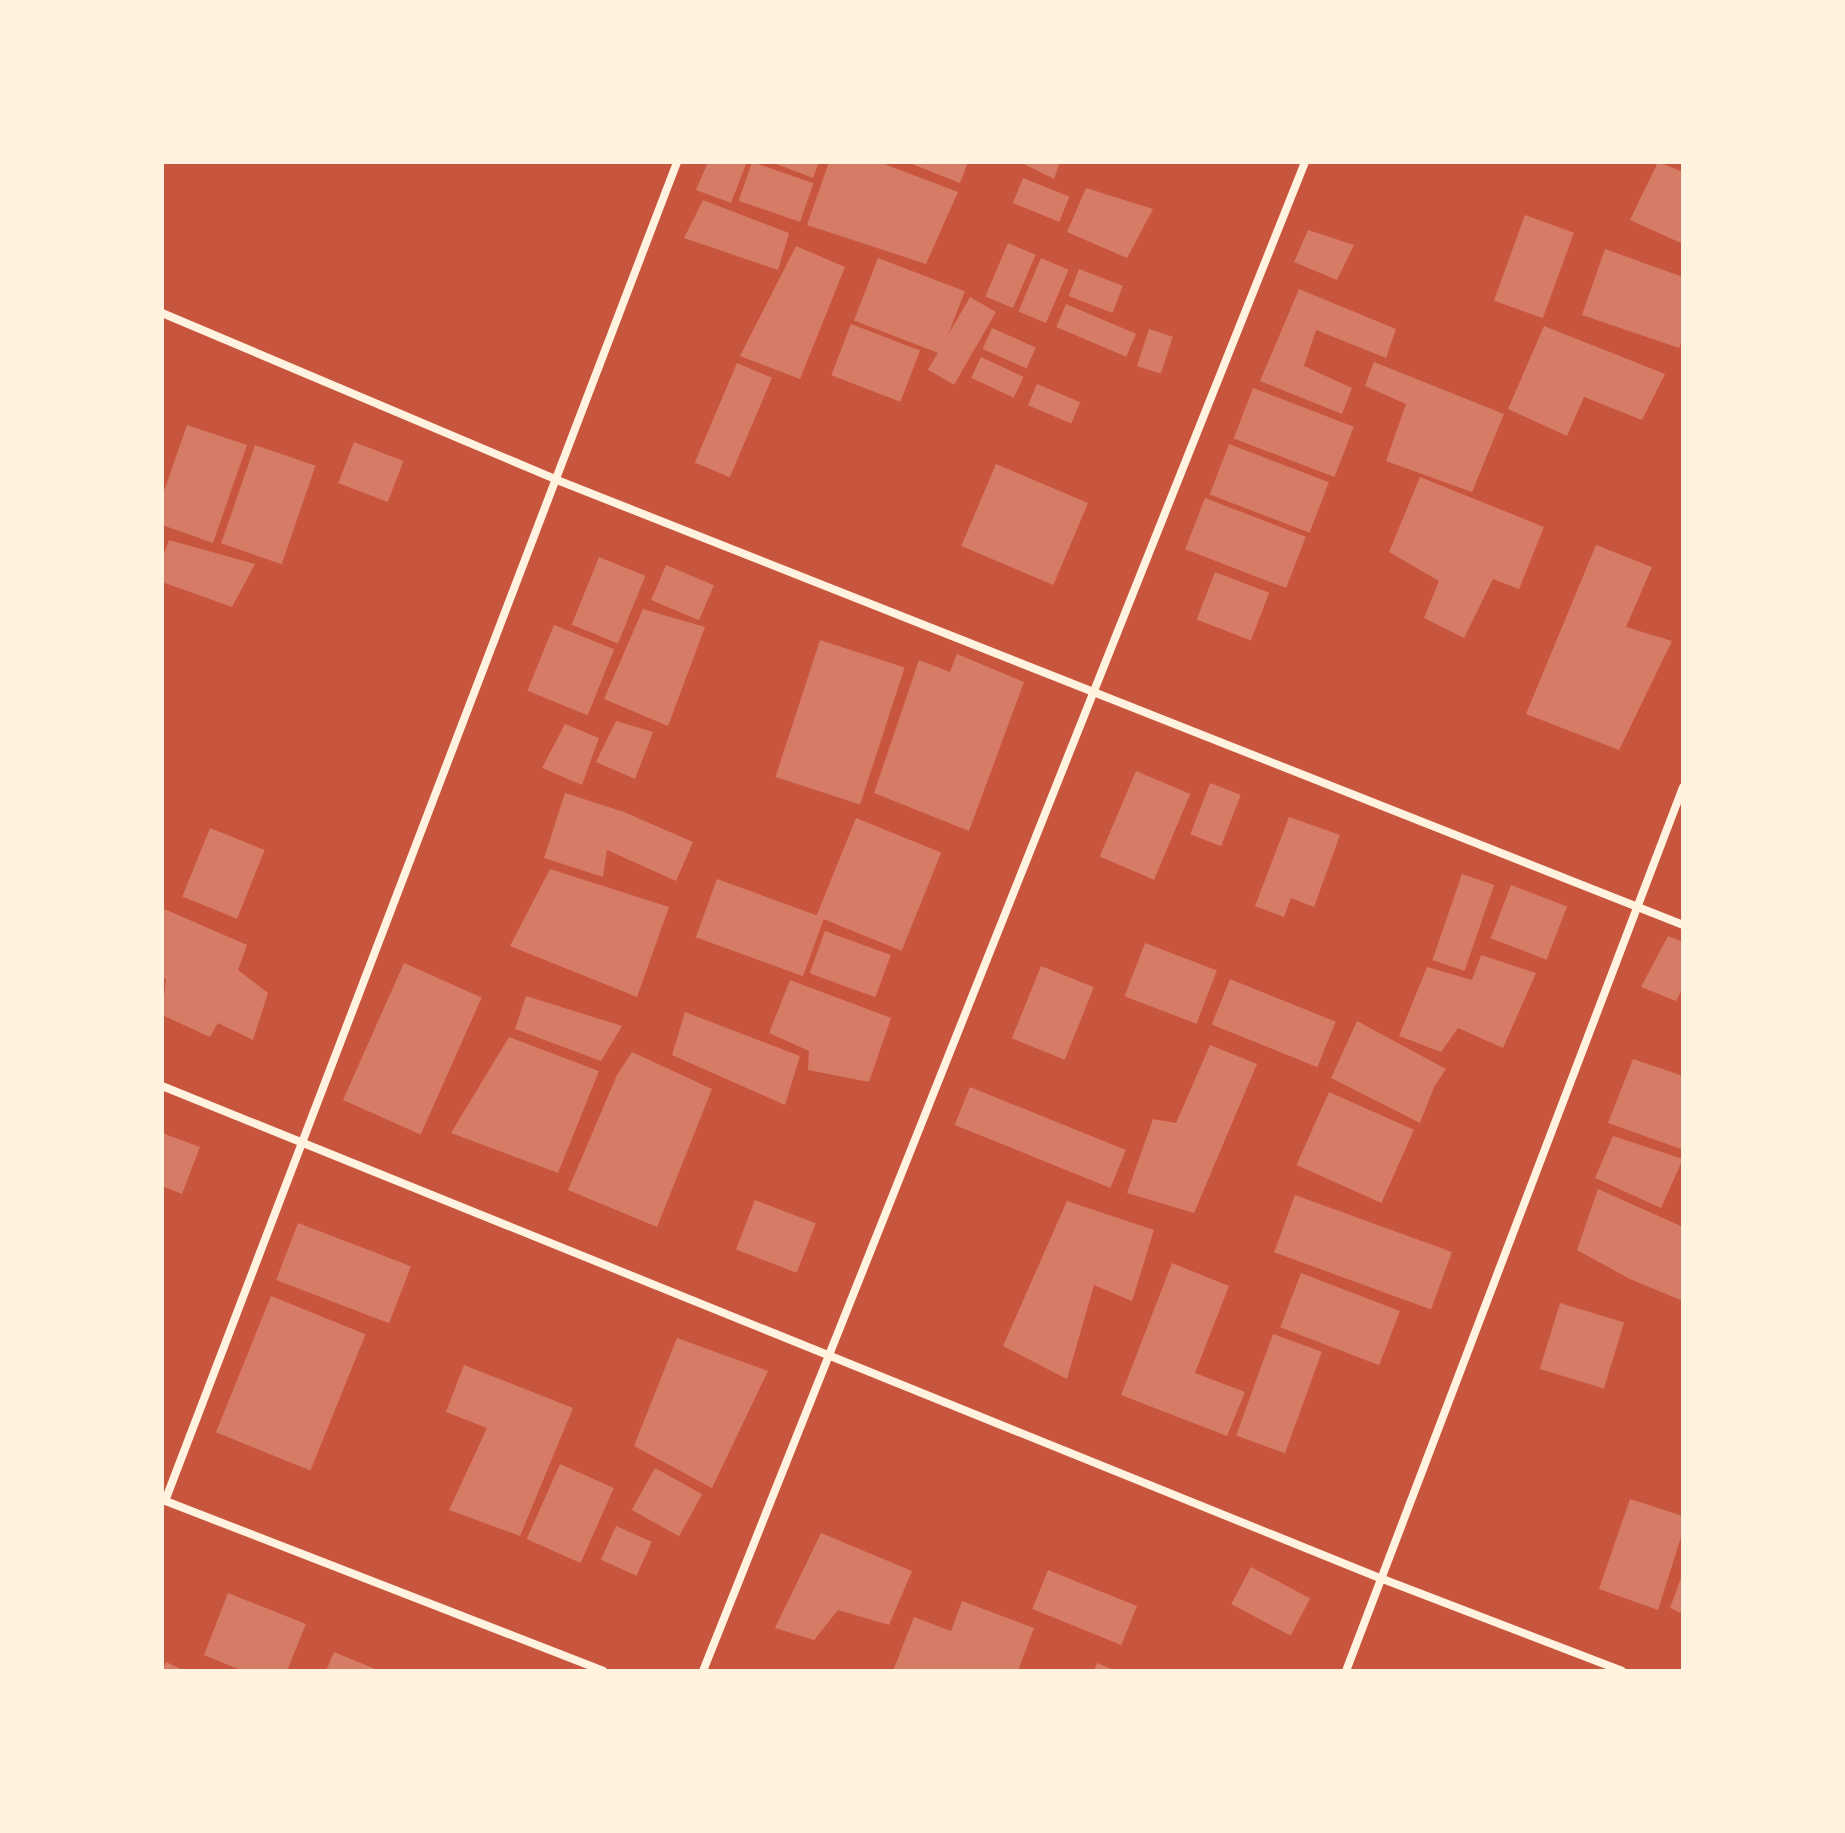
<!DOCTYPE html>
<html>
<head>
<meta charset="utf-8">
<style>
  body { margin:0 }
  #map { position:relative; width:1845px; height:1833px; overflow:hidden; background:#c8553d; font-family:"DM Sans",sans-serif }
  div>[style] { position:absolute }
  .building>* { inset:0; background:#d67c66; transform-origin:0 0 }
  .minor>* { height:8px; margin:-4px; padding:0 4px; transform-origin:4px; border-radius:4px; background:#fff3e0 }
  span { translate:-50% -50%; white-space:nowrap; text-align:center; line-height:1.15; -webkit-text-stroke:7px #fff3e0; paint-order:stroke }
  .frame { position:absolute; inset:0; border:164px solid #fff3e0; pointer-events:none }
</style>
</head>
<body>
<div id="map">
  <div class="building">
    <div style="clip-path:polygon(708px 162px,746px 164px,731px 203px,696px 190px)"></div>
    <div style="left:752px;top:162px;width:65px;height:41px;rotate:19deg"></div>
    <div style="clip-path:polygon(771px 162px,819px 162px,813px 178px)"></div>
    <div style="clip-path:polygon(829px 162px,879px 162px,958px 192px,926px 264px,807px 225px)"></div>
    <div style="clip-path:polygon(907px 162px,968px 162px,960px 183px)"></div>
    <div style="clip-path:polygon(1020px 162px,1060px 162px,1054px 179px)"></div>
    <div style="clip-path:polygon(1658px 162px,1683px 172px,1683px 244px,1630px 220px)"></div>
    <div style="left:1023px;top:178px;width:50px;height:27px;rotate:22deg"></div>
    <div style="clip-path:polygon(1086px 188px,1153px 209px,1127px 258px,1067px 232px)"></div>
    <div style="clip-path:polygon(703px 200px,789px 233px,778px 270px,684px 238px)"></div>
    <div style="left:1525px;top:215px;width:52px;height:91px;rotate:20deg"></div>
    <div style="clip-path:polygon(1308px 230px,1354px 245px,1337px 280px,1294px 262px)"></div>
    <div style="left:1008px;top:243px;width:30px;height:58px;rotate:23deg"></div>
    <div style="clip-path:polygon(796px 246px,845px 267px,800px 379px,740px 356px)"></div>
    <div style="clip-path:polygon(1605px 249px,1683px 277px,1683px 339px,1679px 348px,1582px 315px)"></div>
    <div style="left:878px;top:258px;width:93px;height:67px;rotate:21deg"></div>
    <div style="left:1041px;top:258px;width:30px;height:58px;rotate:23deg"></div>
    <div style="left:1079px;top:269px;width:47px;height:29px;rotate:21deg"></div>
    <div style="clip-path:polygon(1299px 289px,1396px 329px,1386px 358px,1316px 330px,1304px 366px,1352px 388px,1342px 414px,1260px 381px)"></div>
    <div style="left:970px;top:297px;width:30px;height:84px;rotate:30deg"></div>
    <div style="left:1066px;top:304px;width:76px;height:25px;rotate:23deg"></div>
    <div style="left:851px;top:324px;width:74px;height:55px;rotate:21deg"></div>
    <div style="clip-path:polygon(1544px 326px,1665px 374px,1642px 420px,1584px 397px,1567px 436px,1508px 409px)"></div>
    <div style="left:992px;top:328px;width:48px;height:23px;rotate:24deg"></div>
    <div style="left:1149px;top:329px;width:25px;height:39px;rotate:18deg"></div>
    <div style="left:981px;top:357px;width:47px;height:23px;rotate:25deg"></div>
    <div style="clip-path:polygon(1374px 362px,1504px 414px,1472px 492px,1386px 461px,1406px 404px,1365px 386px)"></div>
    <div style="left:737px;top:363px;width:38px;height:108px;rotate:23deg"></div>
    <div style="left:1037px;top:384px;width:47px;height:23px;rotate:23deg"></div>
    <div style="left:1253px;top:388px;width:108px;height:54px;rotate:21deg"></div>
    <div style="clip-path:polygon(187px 425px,247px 445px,213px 543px,162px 525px,162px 497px)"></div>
    <div style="left:354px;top:442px;width:53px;height:44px;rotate:21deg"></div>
    <div style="left:1229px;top:444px;width:107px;height:54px;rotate:21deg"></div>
    <div style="left:255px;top:445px;width:64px;height:104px;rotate:19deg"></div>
    <div style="left:996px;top:464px;width:100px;height:89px;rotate:23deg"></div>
    <div style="clip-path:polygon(1420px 477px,1544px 527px,1519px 589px,1493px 579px,1464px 638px,1424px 618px,1439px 581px,1389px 552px)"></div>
    <div style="left:1205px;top:498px;width:108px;height:55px;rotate:21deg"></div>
    <div style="clip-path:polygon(169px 540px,255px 564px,232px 607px,162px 582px,162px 560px)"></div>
    <div style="clip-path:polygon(1596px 545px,1652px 567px,1626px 627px,1672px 641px,1619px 750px,1526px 714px)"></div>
    <div style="left:599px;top:557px;width:50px;height:73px;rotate:22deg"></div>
    <div style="left:666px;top:565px;width:52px;height:38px;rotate:23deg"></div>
    <div style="left:1215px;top:572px;width:58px;height:51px;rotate:21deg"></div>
    <div style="clip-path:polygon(643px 609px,705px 627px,668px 726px,604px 699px)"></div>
    <div style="left:554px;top:625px;width:65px;height:71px;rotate:22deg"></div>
    <div style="left:820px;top:640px;width:89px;height:144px;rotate:18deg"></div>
    <div style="clip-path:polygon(957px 654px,1024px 682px,969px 831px,874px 793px,919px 660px,950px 672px)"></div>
    <div style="clip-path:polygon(616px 721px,653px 732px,635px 779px,596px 762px)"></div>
    <div style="clip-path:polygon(565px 724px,599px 738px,582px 785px,542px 768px)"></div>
    <div style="left:1136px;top:771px;width:59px;height:93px;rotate:23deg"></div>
    <div style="left:1210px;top:783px;width:33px;height:55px;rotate:21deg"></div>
    <div style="clip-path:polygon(565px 793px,624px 812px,693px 842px,676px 881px,607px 850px,603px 877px,544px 858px)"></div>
    <div style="clip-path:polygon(1289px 817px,1340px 835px,1314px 907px,1291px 898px,1284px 917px,1255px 906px)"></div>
    <div style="left:856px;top:818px;width:92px;height:106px;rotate:22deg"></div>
    <div style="left:210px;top:828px;width:59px;height:74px;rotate:22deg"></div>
    <div style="clip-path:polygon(550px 869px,669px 907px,637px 997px,510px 946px)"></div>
    <div style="left:1462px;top:874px;width:34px;height:91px;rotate:19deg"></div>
    <div style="left:717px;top:879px;width:114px;height:62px;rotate:20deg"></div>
    <div style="left:1511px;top:885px;width:60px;height:57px;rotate:21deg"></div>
    <div style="clip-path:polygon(162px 908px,247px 945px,238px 970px,268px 993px,253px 1040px,218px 1023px,210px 1037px,162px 1015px,166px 979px,162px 978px)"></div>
    <div style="left:825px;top:931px;width:70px;height:45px;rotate:20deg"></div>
    <div style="clip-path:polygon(1668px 936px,1683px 942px,1683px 988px,1676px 1001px,1641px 987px)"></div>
    <div style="left:1145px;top:943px;width:77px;height:57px;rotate:21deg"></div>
    <div style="clip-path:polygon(1481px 955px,1536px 973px,1503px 1048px,1458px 1028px,1441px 1052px,1399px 1036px,1427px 967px,1472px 980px)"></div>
    <div style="left:404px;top:963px;width:85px;height:150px;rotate:24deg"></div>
    <div style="left:1041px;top:966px;width:57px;height:78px;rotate:22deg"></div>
    <div style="left:1230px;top:979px;width:114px;height:49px;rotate:22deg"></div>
    <div style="clip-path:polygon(790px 980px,891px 1018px,869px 1082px,808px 1070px,809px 1051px,769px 1033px)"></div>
    <div style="clip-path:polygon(526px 996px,622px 1026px,601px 1061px,515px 1029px)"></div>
    <div style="clip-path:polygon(685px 1012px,800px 1056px,785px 1105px,672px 1055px)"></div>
    <div style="clip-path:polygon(1357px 1021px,1446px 1069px,1434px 1087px,1420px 1123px,1331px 1078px)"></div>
    <div style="clip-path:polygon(509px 1037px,599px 1071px,558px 1173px,451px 1133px)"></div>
    <div style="clip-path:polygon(1210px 1045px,1257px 1064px,1194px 1213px,1127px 1193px,1153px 1119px,1176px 1123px)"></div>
    <div style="clip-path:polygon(632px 1052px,712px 1089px,657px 1227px,568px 1190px,617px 1075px)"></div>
    <div style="clip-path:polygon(1633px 1059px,1683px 1076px,1681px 1149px,1608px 1123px)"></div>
    <div style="left:970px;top:1087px;width:168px;height:41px;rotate:22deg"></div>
    <div style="left:1329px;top:1092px;width:93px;height:80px;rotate:24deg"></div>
    <div style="clip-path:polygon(162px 1133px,200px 1147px,182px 1194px,162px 1186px)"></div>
    <div style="clip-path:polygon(1613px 1136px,1683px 1159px,1661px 1208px,1595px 1178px)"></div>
    <div style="clip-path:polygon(1598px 1189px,1683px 1227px,1683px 1301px,1630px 1279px,1577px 1250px)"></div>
    <div style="left:1295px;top:1195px;width:167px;height:61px;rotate:20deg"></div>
    <div style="left:755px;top:1200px;width:65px;height:53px;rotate:21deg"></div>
    <div style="clip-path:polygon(1067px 1201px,1154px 1230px,1132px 1301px,1094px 1285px,1067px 1379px,1003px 1346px)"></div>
    <div style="left:298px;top:1223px;width:121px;height:61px;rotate:21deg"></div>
    <div style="clip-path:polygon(1172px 1263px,1229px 1286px,1195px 1373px,1245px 1392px,1227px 1436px,1121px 1395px)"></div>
    <div style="left:1301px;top:1273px;width:106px;height:58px;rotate:21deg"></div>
    <div style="left:271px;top:1296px;width:102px;height:147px;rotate:22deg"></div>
    <div style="left:1560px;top:1303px;width:67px;height:69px;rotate:17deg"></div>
    <div style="left:1273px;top:1334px;width:52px;height:108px;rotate:20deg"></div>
    <div style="clip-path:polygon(677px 1338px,768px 1371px,712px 1488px,634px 1446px)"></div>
    <div style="clip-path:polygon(464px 1365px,573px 1408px,520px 1536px,449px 1510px,487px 1428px,446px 1412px)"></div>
    <div style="left:560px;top:1464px;width:59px;height:82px;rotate:24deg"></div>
    <div style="left:655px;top:1468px;width:54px;height:48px;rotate:29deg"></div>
    <div style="clip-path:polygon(1630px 1499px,1683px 1516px,1683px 1531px,1658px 1610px,1599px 1589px)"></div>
    <div style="left:616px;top:1526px;width:39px;height:37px;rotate:24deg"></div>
    <div style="clip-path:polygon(821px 1533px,912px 1571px,889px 1625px,838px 1610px,814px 1640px,775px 1628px)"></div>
    <div style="left:1251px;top:1567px;width:67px;height:42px;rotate:28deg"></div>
    <div style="left:1048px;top:1570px;width:96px;height:42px;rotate:22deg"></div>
    <div style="clip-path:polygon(1683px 1572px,1683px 1614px,1670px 1608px)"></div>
    <div style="clip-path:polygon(228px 1593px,306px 1624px,287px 1671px,243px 1671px,204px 1655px)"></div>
    <div style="clip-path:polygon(962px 1601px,1034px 1628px,1018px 1671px,893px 1671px,914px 1617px,951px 1631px)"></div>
    <div style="clip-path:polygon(334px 1652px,380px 1671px,326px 1671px)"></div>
    <div style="clip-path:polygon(166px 1662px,185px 1671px,162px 1671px)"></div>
    <div style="clip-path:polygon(1097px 1663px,1117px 1671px,1094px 1671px)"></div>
  </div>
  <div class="minor">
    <div style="left:162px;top:313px;width:429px;rotate:22.9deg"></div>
    <div style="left:557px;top:480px;width:1211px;rotate:21.56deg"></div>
    <div style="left:162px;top:1086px;width:1314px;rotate:22deg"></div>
    <div style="left:1380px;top:1578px;width:259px;rotate:21deg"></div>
    <div style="left:163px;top:1500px;width:472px;rotate:21.2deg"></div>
    <div style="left:165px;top:1501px;width:1434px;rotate:-69.07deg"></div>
    <div style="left:703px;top:1671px;width:1625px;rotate:-68.25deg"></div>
    <div style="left:1346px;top:1671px;width:946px;rotate:-69.13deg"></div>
  </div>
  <div class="frame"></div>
</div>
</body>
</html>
